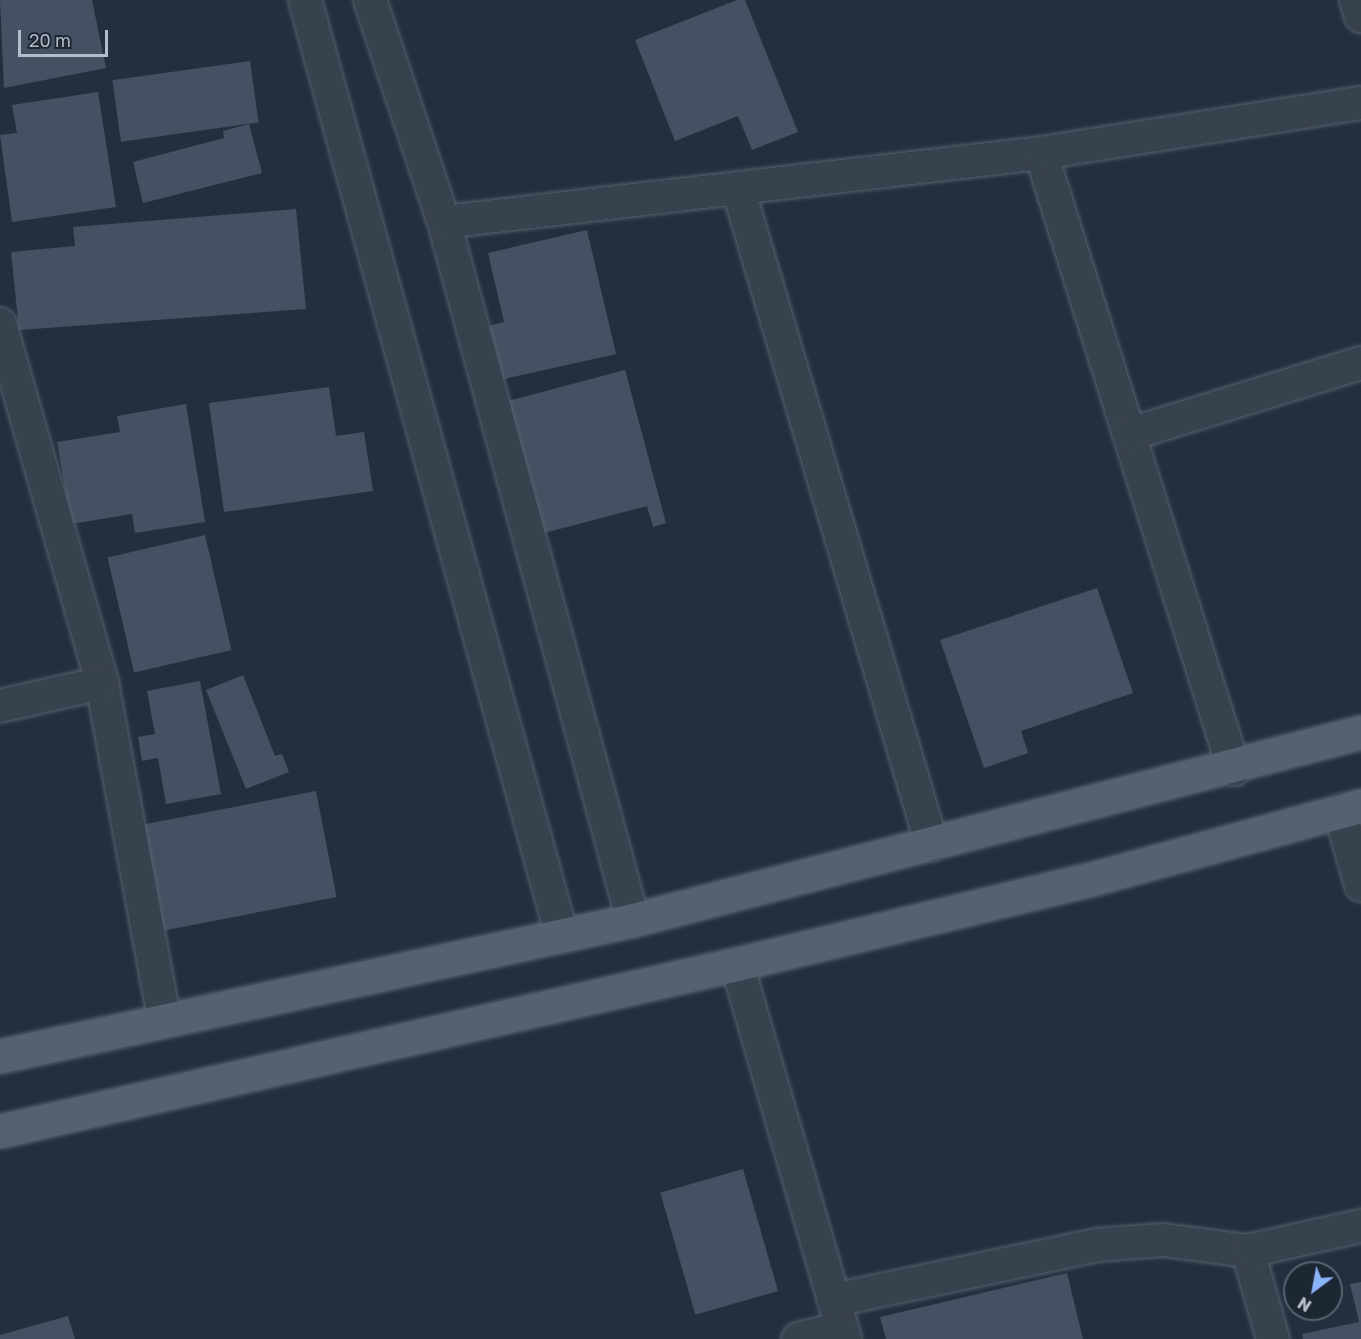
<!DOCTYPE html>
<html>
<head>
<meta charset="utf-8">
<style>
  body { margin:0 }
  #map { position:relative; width:1361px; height:1339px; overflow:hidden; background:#242f3e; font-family:"Golos Text",sans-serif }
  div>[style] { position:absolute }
  .building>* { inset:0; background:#455162; transform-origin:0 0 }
  .roads { filter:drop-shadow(0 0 2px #565f6c) drop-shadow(0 0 2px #565f6c) }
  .street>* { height:32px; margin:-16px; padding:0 16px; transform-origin:16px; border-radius:16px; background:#38414e }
  .primary>* { height:33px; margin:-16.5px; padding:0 16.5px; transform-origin:16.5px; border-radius:16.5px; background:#56606e }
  span { translate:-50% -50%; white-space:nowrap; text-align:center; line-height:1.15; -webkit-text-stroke:5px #1d2633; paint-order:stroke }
  .north { position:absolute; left:1283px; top:1261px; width:60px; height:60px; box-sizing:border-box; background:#1d2633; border:2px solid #59626f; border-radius:50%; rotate:212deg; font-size:16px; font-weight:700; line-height:24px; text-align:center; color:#b4bcc9 }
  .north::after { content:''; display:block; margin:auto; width:21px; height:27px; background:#8ab4f8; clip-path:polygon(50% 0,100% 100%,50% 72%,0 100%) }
  .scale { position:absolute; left:18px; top:30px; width:90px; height:27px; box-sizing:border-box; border:3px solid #b4bcc9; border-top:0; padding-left:8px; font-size:18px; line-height:21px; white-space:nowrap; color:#b4bcc9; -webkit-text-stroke:4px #1d2633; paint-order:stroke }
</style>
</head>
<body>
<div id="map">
  <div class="building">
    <div style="clip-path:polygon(0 0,92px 0,106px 68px,4px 88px)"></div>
    <div style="clip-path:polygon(737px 0,745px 0,798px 132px,752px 150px,738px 116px,675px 141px,635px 40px)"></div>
    <div style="left:250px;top:61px;width:62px;height:139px;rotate:82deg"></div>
    <div style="clip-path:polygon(98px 92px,116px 207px,12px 222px,0 135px,17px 133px,12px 105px)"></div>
    <div style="clip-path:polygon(249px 124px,262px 173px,143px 203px,133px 162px,224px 138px,223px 131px)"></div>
    <div style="clip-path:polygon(296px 209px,306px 309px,19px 330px,11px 252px,75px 246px,73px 227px)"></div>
    <div style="clip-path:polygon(587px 230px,616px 354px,499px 380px,487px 326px,504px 322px,488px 253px)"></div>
    <div style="clip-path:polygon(625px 370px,666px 523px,653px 527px,647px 506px,544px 533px,508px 401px)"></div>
    <div style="clip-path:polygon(329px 387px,336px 436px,364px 432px,373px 491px,224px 512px,209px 403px)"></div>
    <div style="clip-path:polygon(186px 404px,205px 522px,135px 533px,132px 514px,71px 524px,57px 442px,120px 432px,117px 416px)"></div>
    <div style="left:205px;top:535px;width:118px;height:100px;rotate:77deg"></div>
    <div style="clip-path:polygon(1097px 588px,1133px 693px,1021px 731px,1028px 753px,984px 768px,940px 640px)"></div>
    <div style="clip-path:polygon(243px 675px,275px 756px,282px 754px,289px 772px,246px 789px,206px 690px)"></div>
    <div style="clip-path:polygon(200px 681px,221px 794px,166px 804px,158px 758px,142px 761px,138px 737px,155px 734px,147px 691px)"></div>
    <div style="left:316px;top:791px;width:108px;height:181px;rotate:79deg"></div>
    <div style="left:743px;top:1169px;width:127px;height:86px;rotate:74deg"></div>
    <div style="clip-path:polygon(1067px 1273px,1083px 1339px,886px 1339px,880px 1317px)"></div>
    <div style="clip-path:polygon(1361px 1282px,1361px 1339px,1303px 1339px,1302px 1334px,1359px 1322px,1350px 1284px)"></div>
    <div style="clip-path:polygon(68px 1316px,75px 1339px,0 1339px,0 1335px)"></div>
  </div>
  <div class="roads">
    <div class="street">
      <div style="left:305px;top:0;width:971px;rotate:74.65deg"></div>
      <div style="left:370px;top:0;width:234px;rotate:71.6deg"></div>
      <div style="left:444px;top:222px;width:723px;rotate:74.85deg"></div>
      <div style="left:1356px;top:0;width:17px;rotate:73deg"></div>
      <div style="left:1041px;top:153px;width:646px;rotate:72.6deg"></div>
      <div style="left:738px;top:188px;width:685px;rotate:73.55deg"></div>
      <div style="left:444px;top:222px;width:601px;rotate:-6.59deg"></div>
      <div style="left:1041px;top:153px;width:324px;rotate:-8.9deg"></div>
      <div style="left:0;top:324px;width:373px;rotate:74.1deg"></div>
      <div style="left:102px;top:683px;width:342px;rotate:79.5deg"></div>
      <div style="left:1130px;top:434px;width:242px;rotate:-17.1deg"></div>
      <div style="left:0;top:706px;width:105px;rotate:-12.7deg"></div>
      <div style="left:1340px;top:811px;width:77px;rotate:74.2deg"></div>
      <div style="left:737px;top:964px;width:390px;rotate:73.9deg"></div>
      <div style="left:1248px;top:1251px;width:91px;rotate:74.1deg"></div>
      <div style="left:834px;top:1300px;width:269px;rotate:-11.8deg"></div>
      <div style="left:1097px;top:1245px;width:66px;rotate:-4.3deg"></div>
      <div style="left:1163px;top:1240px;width:86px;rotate:7.4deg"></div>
      <div style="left:1248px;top:1251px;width:116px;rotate:-12.5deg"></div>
      <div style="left:798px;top:1339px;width:45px;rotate:-14deg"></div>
    </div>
    <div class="primary">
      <div style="left:0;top:1056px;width:647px;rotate:-12.13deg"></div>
      <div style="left:633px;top:920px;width:752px;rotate:-14.48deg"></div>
      <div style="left:0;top:1131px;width:756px;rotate:-12.77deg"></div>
      <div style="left:737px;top:964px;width:357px;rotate:-13.5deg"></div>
      <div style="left:1084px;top:881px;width:287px;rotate:-15.2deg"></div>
    </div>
  </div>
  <div class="north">N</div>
  <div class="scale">20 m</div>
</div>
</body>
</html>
